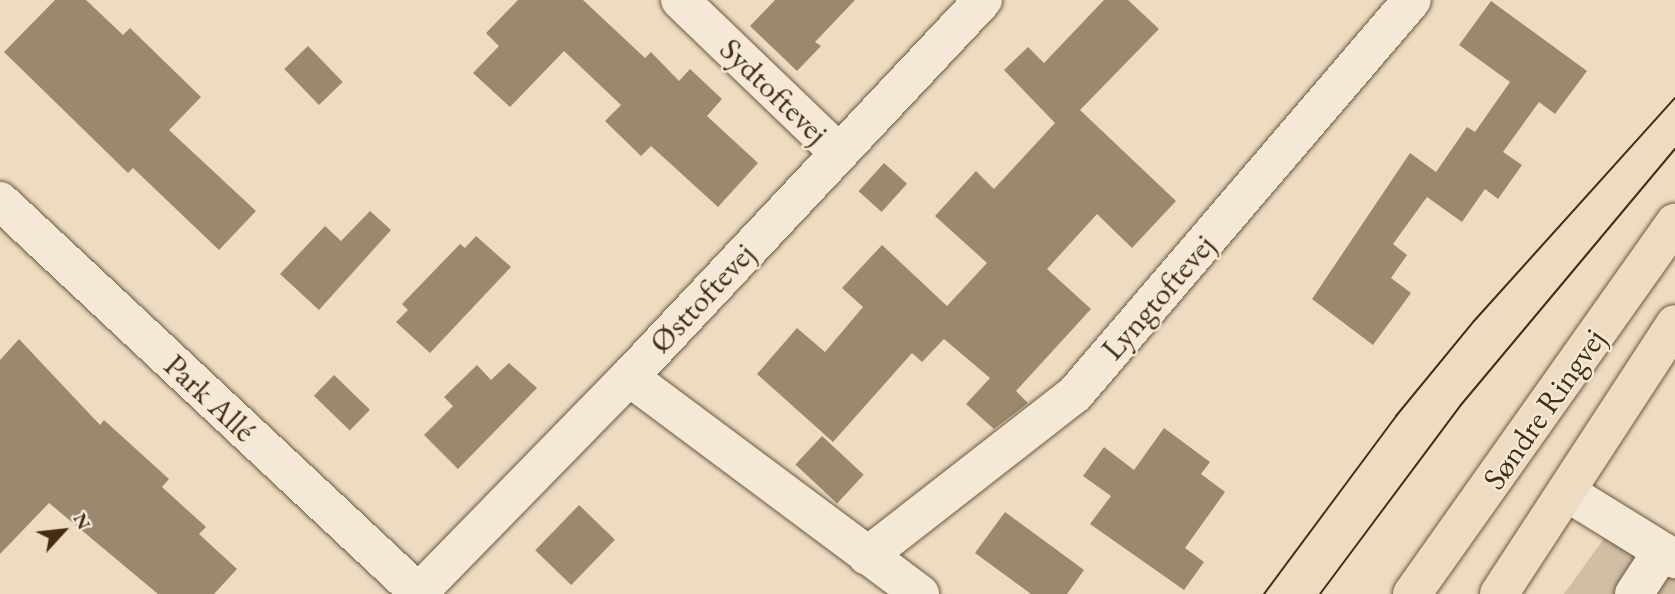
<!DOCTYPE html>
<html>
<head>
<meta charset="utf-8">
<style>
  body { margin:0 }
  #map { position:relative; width:1675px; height:594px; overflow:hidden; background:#eedcc2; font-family:"EB Garamond",serif }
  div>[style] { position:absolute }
  .green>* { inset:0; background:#d1bea4 }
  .building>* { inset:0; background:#9c886d; transform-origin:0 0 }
  .roads { filter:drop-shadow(0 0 2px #6e583c) drop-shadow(0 0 2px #6e583c) }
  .minor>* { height:38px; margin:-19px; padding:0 19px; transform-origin:19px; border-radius:19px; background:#f4e8d7 }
  .major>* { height:38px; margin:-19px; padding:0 19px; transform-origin:19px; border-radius:19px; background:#eedcc2 }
  .tram>* { height:2px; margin:-1px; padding:0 1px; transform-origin:1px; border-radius:1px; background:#442c10 }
  span { translate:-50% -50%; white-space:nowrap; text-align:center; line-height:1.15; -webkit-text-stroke:5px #f4e8d7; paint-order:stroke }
  .street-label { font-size:32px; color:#442c10 }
  .north { position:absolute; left:28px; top:496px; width:70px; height:70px; -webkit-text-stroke:5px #f4e8d7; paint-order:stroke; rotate:63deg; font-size:19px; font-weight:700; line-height:28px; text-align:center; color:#442c10 }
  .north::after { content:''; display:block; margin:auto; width:24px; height:32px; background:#442c10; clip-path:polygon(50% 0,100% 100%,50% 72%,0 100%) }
</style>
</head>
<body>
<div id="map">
  <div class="green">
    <div style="clip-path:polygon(1620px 516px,1675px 545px,1675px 594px,1564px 594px)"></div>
  </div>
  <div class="building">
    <div style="clip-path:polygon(55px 0,86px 0,123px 35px,130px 28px,201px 97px,169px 130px,256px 211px,219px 250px,133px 168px,128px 173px,4px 52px)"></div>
    <div style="clip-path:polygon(518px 0,583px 0,645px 58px,651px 52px,679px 81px,690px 69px,722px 99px,707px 116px,758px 163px,718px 207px,651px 146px,641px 156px,605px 121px,621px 105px,564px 51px,510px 107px,473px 73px,499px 46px,486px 33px)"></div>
    <div style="clip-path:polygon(775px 0,855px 0,815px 42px,821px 46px,797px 71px,750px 26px)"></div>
    <div style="clip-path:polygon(1104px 0,1128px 0,1159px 29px,1080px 110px,1176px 201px,1132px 248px,1097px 214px,1047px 269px,1091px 309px,1016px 391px,1028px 403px,994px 429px,966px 404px,990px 378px,944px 339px,922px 362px,912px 353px,833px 442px,757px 374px,797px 328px,825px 352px,863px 307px,842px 288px,882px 245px,947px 306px,987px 263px,935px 216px,976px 171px,994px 189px,1055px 123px,1004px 70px,1028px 47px,1044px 63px)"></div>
    <div style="clip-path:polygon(1491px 1px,1587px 71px,1555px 114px,1539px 102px,1503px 152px,1522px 165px,1498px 199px,1485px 189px,1462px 222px,1427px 197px,1393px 244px,1407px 255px,1391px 278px,1411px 293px,1373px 345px,1312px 299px,1410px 153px,1436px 172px,1467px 127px,1475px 132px,1510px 82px,1459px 45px)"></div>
    <div style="left:308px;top:46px;width:50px;height:33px;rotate:46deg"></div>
    <div style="left:884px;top:163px;width:31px;height:38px;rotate:42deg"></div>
    <div style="clip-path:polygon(370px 211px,391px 230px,319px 310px,280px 274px,325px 226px,341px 241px)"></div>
    <div style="clip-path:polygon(476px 236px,511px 267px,430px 353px,396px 322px,408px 310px,402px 304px,460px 244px,465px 248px)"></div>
    <div style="clip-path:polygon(19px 339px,100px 425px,104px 420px,169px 479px,162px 487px,206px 527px,199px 534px,237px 569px,214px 594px,158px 594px,49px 503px,0 554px,0 360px)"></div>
    <div style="clip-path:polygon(509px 363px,537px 388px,458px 469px,424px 435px,453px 406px,444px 397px,477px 365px,491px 380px)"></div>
    <div style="left:334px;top:375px;width:50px;height:29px;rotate:44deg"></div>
    <div style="clip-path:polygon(1164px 428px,1210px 462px,1201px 474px,1225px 492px,1185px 548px,1204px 562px,1184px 590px,1090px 524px,1111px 496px,1083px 476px,1104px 447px,1134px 470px)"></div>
    <div style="left:822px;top:436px;width:57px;height:39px;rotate:43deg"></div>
    <div style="left:579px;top:505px;width:50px;height:63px;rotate:44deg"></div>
    <div style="clip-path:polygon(1005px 512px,1084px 570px,1067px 594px,1031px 594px,975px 553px)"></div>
  </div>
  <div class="roads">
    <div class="minor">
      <div style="left:680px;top:0;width:219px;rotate:43.9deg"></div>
      <div style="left:0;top:201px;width:575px;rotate:43.1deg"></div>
      <div style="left:629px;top:377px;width:363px;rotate:36.7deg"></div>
      <div style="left:1568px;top:493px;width:126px;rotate:31.7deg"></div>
      <div style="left:867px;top:556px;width:264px;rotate:-37.9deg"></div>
      <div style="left:1075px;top:394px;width:518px;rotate:-49.46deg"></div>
      <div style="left:418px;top:593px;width:302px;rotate:-45.7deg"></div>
      <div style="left:629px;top:377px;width:517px;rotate:-46.8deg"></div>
      <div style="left:1634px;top:594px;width:51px;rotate:-56.9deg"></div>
    </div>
    <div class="major">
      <div style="left:1412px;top:594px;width:455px;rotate:-54.7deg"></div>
      <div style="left:1499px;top:594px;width:322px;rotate:-56.9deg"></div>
    </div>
  </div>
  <div class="tram">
    <div style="left:1264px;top:594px;width:222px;rotate:-53.4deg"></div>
    <div style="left:1396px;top:416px;width:123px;rotate:-50.6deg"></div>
    <div style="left:1474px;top:321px;width:300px;rotate:-48deg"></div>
    <div style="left:1320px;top:594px;width:234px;rotate:-53.3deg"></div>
    <div style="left:1460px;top:406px;width:335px;rotate:-50.1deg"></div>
  </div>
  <div class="street-label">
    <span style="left:774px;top:91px;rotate:44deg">Sydtoftevej</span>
    <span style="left:1158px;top:297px;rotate:-49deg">Lyngtoftevej</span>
    <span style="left:702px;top:298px;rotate:-47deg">Østtoftevej</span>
    <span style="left:210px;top:398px;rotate:43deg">Park Allé</span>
    <span style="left:1544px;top:409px;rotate:-55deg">Søndre Ringvej</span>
  </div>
  <div class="north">N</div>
</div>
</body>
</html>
